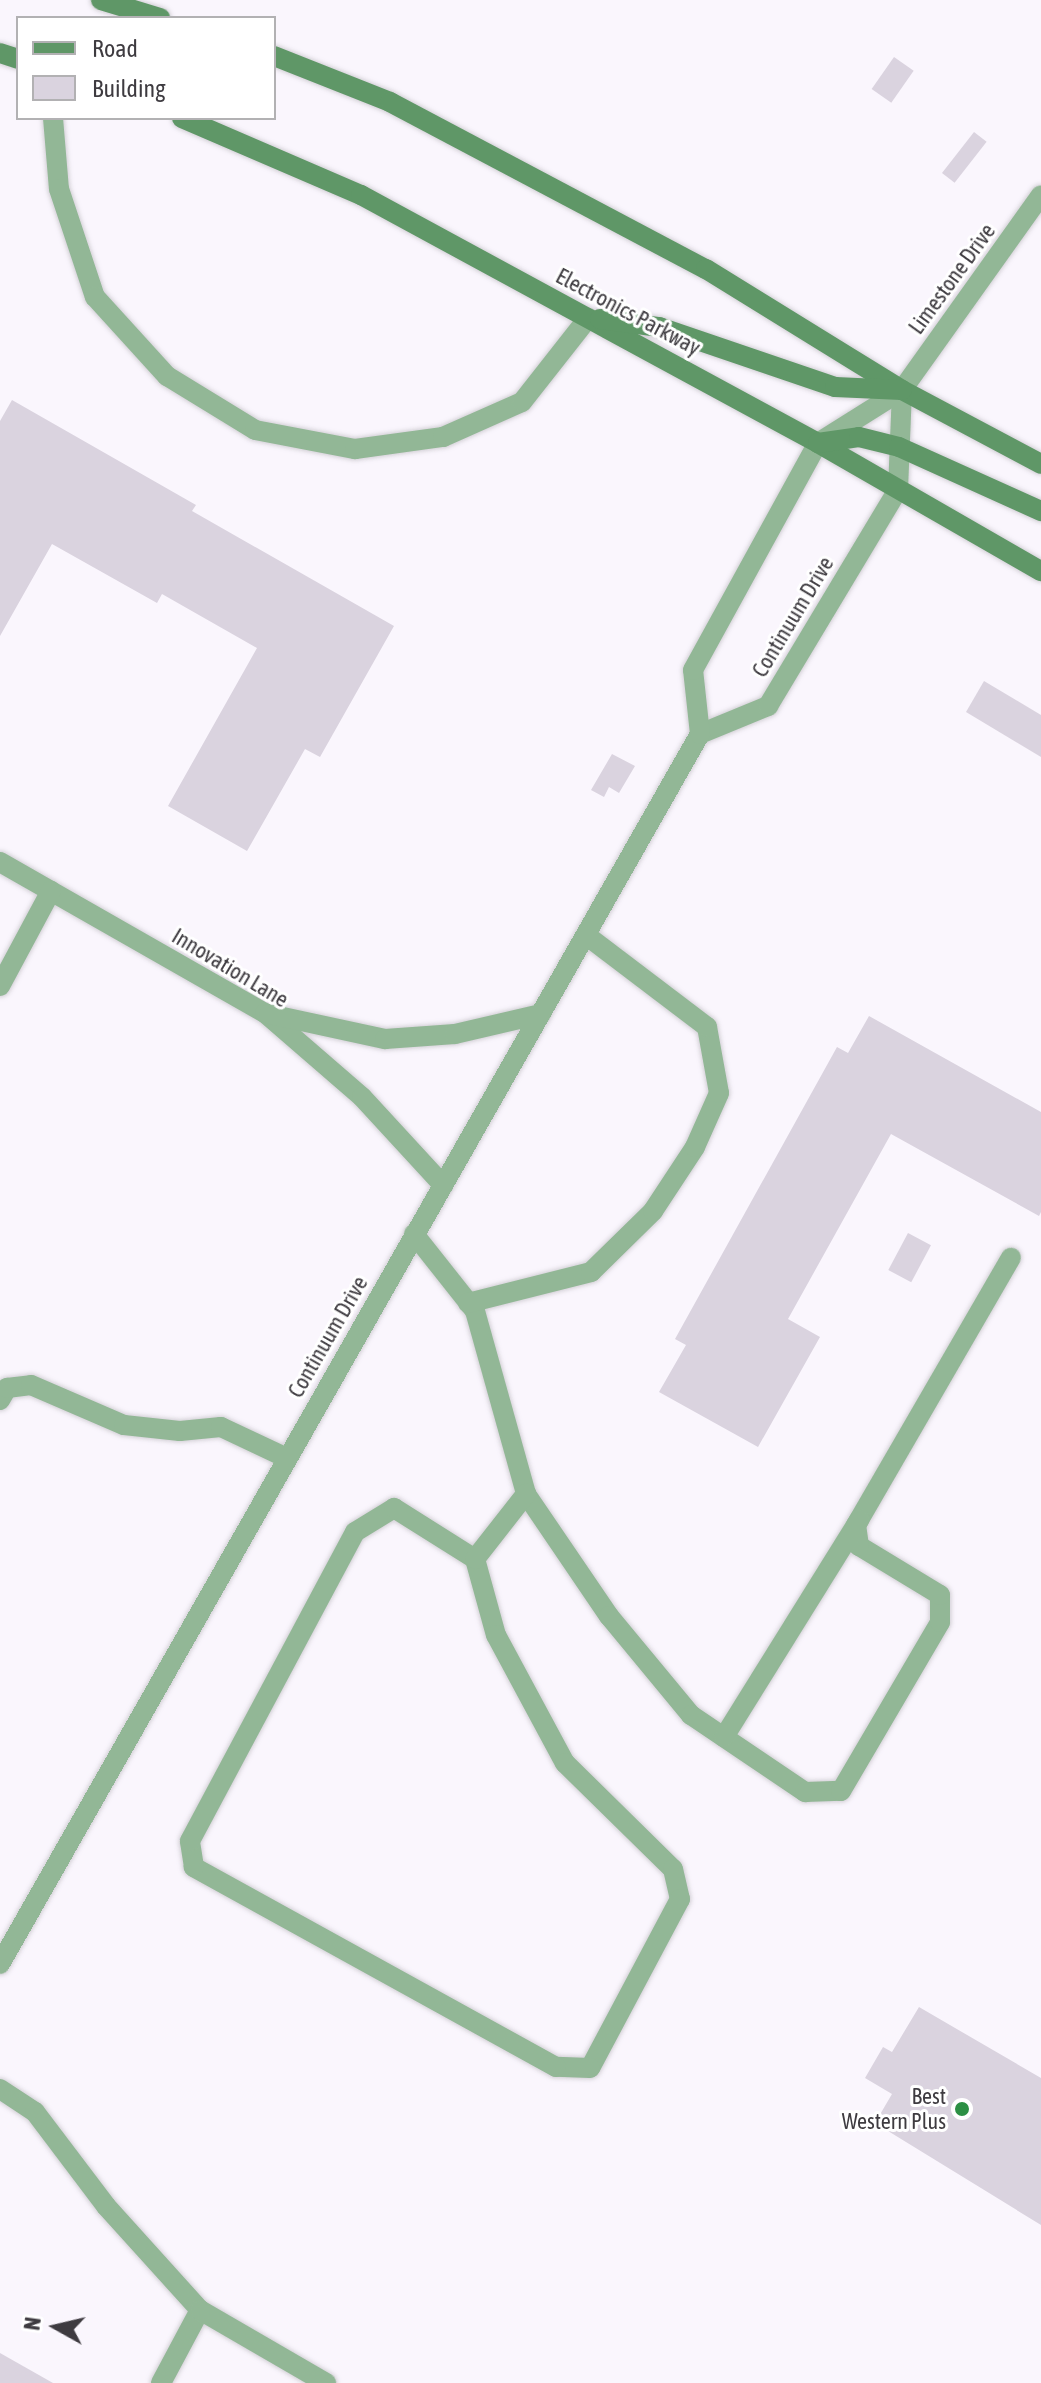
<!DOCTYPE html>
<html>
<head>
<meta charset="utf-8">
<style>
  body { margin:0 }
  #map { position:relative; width:1041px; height:2383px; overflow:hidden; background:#faf6fd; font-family:"Asap Condensed",sans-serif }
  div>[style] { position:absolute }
  .building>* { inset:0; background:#dad3df; transform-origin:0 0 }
  .roads { filter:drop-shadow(0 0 2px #d4d1d7) drop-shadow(0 0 2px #d4d1d7) }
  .lane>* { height:20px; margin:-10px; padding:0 10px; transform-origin:10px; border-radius:10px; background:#92b796 }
  .street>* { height:20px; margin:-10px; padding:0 10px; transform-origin:10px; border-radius:10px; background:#92b796 }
  .secondary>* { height:20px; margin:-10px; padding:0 10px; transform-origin:10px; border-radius:10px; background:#5f9767 }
  .dots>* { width:22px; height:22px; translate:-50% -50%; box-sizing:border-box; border:4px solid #fff; border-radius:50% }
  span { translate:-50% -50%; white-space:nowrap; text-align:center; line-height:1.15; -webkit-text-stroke:6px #fff; paint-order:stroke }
  .street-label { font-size:22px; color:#3e3b40 }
  .poi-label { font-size:22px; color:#3e3b40 }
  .right { translate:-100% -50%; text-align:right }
  .legend { position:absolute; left:16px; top:16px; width:260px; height:104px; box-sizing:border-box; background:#fff; border:2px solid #b2b1b3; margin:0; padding:10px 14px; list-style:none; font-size:24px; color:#3e3b40 }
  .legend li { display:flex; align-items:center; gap:16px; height:40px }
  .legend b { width:40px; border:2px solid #b2b1b3 }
  .north { position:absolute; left:16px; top:2287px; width:80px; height:80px; -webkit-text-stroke:6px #fff; paint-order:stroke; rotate:278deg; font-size:22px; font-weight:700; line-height:32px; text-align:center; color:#3e3b40 }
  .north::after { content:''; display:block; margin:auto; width:28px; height:36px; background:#3e3b40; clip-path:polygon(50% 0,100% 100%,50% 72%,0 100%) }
</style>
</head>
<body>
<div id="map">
  <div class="building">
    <div style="left:894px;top:57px;width:24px;height:39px;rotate:35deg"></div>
    <div style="left:974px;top:132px;width:16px;height:52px;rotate:38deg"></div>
    <div style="clip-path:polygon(12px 400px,196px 505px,192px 511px,394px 626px,320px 757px,305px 749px,247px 851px,168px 806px,257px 648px,162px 594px,157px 603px,52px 544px,0 636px,0 421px)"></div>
    <div style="clip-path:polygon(984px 681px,1041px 715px,1041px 757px,966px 712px)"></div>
    <div style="clip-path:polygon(612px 754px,635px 766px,619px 793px,609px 787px,604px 797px,591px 790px)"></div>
    <div style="clip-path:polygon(869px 1016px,1041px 1112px,1041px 1212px,1039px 1216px,891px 1134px,788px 1319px,820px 1337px,758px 1447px,659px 1392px,686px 1345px,675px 1339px,837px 1047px,848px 1053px)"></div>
    <div style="left:908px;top:1233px;width:26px;height:42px;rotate:28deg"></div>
    <div style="clip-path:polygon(919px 2007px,1041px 2078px,1041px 2225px,875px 2123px,892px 2094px,865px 2078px,883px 2047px,892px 2052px)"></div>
    <div style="clip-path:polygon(0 2353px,53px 2383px,0 2383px)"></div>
  </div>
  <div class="roads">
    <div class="lane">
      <div style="left:53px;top:118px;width:71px;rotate:85.2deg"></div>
      <div style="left:59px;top:189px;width:114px;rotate:71.6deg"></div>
      <div style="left:95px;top:297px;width:107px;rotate:47.7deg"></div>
      <div style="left:167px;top:376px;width:103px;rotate:31.5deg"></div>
      <div style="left:255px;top:430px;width:102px;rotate:10.8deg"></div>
      <div style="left:355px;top:449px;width:89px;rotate:-7.8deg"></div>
      <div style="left:443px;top:437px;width:86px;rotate:-23.9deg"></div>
      <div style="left:522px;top:402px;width:107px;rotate:-51.8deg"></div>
      <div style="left:700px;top:734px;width:74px;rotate:-22.4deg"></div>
      <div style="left:768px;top:706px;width:252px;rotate:-59deg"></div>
      <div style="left:0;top:862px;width:305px;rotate:29.7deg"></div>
      <div style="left:265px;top:1013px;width:128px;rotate:40.9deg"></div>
      <div style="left:362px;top:1097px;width:120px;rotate:47.4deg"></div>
      <div style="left:0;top:986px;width:108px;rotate:-61.8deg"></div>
      <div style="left:269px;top:1014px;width:119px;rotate:12.2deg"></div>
      <div style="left:385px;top:1039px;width:70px;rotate:-4.1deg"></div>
      <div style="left:455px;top:1034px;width:88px;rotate:-13.1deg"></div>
      <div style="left:414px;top:1234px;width:98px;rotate:51.6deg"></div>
      <div style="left:475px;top:1311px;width:190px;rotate:74.4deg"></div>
      <div style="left:526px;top:1494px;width:148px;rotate:55.8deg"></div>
      <div style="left:609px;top:1616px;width:129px;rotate:50.4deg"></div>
      <div style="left:691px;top:1715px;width:138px;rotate:34deg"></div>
      <div style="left:805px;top:1792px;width:36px;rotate:-2deg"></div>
      <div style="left:841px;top:1791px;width:196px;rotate:-59.6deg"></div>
      <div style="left:940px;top:1622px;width:27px;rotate:-90deg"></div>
      <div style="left:940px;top:1595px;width:95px;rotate:-148.8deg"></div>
      <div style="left:859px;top:1546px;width:21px;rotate:-98deg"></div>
      <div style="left:856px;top:1525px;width:309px;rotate:-59.9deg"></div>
      <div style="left:468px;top:1303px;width:127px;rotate:-14.1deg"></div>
      <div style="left:591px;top:1272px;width:87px;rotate:-44.5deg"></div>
      <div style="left:653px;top:1211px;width:77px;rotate:-56.7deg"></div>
      <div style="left:695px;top:1147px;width:59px;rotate:-66deg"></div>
      <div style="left:719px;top:1093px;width:67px;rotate:-100.3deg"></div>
      <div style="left:707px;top:1027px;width:152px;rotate:-142.8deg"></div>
      <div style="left:0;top:1400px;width:14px;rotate:-60deg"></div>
      <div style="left:7px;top:1388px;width:24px;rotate:-7deg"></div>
      <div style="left:31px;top:1385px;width:101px;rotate:23.3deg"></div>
      <div style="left:124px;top:1425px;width:56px;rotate:6.1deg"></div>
      <div style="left:180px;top:1431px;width:41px;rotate:-5.6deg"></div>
      <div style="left:221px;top:1427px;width:73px;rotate:25.2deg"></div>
      <div style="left:475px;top:1559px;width:79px;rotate:74.6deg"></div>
      <div style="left:496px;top:1635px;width:145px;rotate:61.7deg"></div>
      <div style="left:565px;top:1763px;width:151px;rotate:44.5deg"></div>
      <div style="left:673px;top:1869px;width:31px;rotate:77deg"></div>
      <div style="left:680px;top:1899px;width:191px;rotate:118deg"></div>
      <div style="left:590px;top:2068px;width:34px;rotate:-178deg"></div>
      <div style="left:556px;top:2067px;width:414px;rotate:-151.1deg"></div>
      <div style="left:194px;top:1867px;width:26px;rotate:-99deg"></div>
      <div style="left:190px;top:1841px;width:350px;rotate:-61.9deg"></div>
      <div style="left:355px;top:1532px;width:46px;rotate:-31.6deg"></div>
      <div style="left:394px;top:1508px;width:96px;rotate:32.2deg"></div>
      <div style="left:475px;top:1559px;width:83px;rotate:-51.9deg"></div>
      <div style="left:724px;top:1737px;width:256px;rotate:-58.1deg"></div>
      <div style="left:0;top:1964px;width:1415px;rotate:-60.36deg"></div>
      <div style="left:700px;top:734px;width:64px;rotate:-96.2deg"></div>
      <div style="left:693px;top:670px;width:259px;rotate:-61.2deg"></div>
      <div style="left:0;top:2089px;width:42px;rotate:33.3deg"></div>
      <div style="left:35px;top:2112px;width:118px;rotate:52.9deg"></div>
      <div style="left:106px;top:2206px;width:140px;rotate:47.9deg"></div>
      <div style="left:161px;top:2383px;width:83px;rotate:-61.9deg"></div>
      <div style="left:200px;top:2310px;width:146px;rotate:30.1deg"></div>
    </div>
    <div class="street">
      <div style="left:818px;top:443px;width:99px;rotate:-32.2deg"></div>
      <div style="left:902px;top:390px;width:239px;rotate:-54.5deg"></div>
      <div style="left:898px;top:490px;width:100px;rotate:-87.7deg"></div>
    </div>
    <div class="secondary">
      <div style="left:101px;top:0;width:62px;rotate:17deg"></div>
      <div style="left:0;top:53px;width:19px;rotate:18deg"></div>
      <div style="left:274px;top:56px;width:125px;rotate:21.6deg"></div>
      <div style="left:390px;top:102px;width:357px;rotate:27.9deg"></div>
      <div style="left:706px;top:269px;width:230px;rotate:31.7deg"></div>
      <div style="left:902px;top:390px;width:157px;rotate:28deg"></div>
      <div style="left:182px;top:118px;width:195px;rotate:23.3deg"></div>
      <div style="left:361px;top:195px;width:520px;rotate:28.49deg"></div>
      <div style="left:818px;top:443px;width:257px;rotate:29.9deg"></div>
      <div style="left:600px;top:319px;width:60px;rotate:7.7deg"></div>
      <div style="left:659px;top:327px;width:186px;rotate:18.8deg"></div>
      <div style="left:835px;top:387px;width:67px;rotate:2.6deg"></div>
      <div style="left:818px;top:443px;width:41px;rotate:-8.3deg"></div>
      <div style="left:859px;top:437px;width:41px;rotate:14deg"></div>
      <div style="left:899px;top:447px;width:156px;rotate:24.3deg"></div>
    </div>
  </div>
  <div class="dots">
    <div style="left:962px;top:2109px;background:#2c8f44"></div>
  </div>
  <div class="street-label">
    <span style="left:952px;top:279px;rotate:-54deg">Limestone Drive</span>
    <span style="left:628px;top:312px;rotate:28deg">Electronics Parkway</span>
    <span style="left:793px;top:617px;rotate:-59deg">Continuum Drive</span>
    <span style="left:230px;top:968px;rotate:31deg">Innovation Lane</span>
    <span style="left:328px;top:1337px;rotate:-60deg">Continuum Drive</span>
  </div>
  <div class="poi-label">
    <span class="right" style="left:946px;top:2109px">Best<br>Western Plus</span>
  </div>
  <ul class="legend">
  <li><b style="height:10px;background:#5f9767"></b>Road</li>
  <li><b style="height:22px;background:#dad3df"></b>Building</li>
  </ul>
  <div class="north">N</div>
</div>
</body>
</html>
